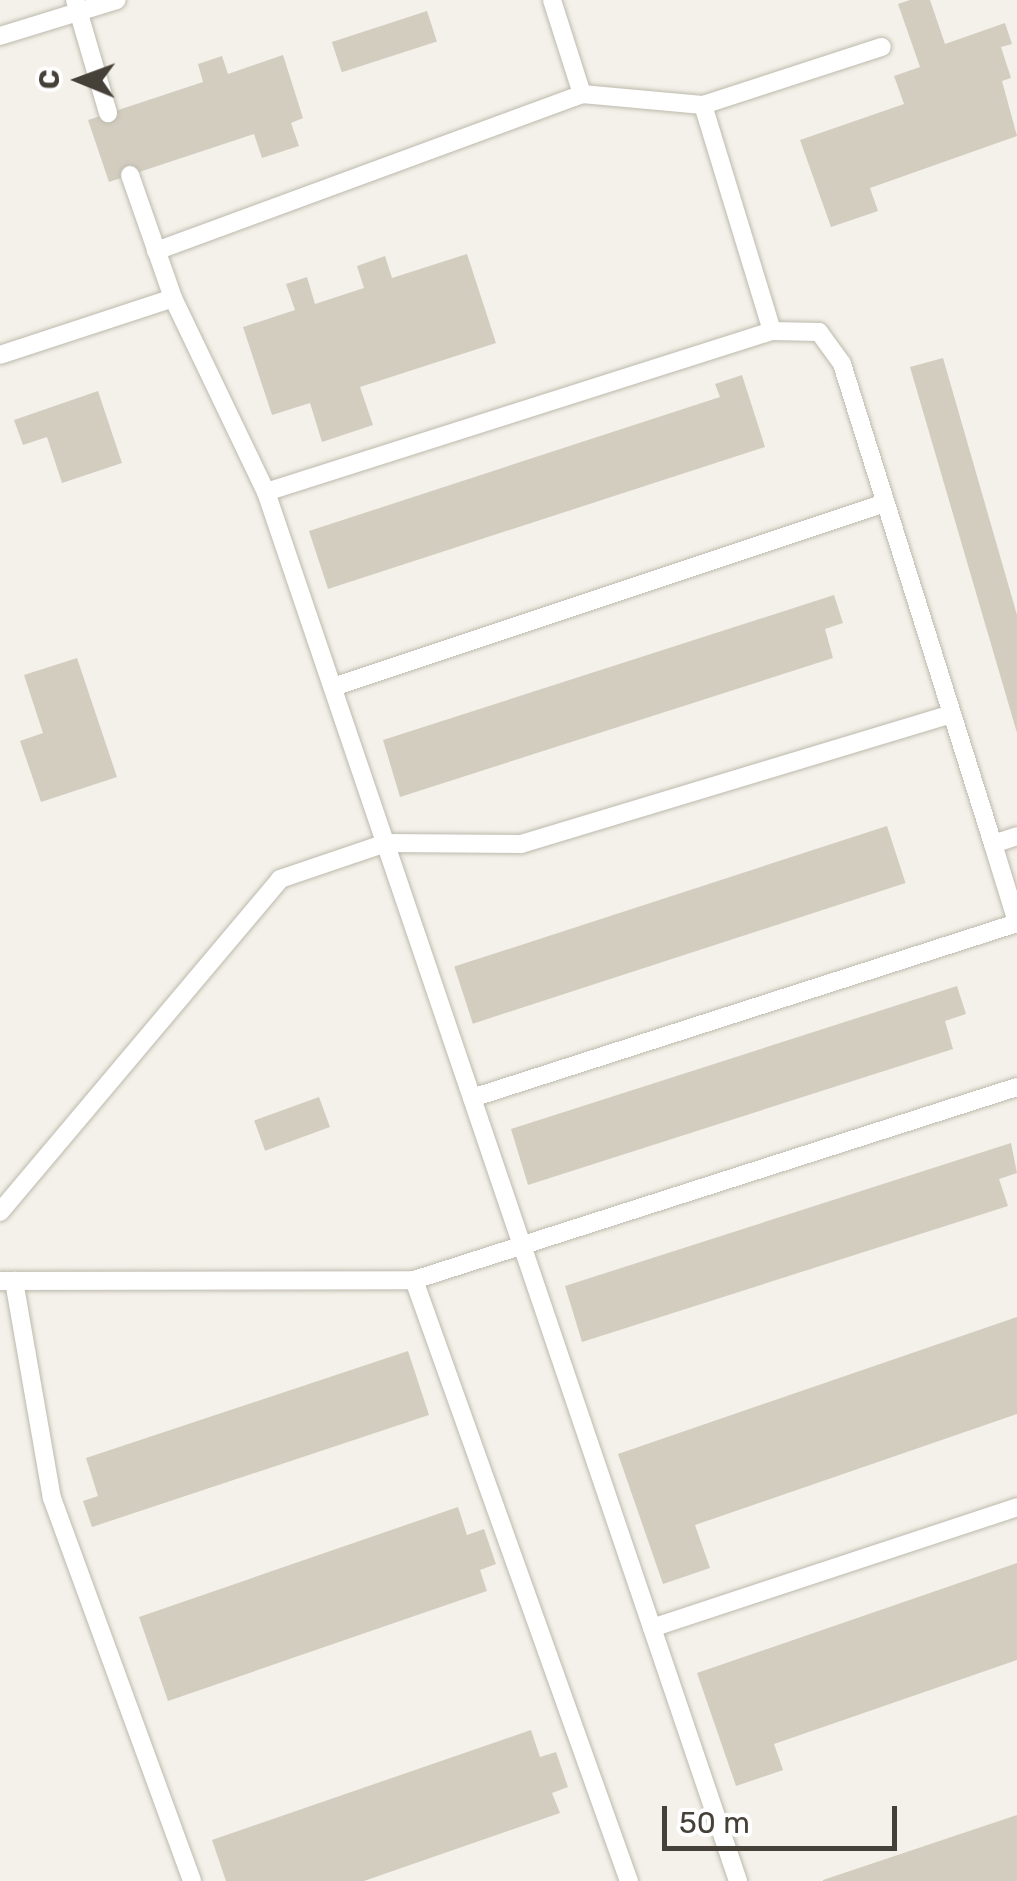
<!DOCTYPE html>
<html>
<head>
<meta charset="utf-8">
<style>
  body { margin:0 }
  #map { position:relative; width:1017px; height:1881px; overflow:hidden; background:#f3f1e9; font-family:Rubik,sans-serif }
  div>[style] { position:absolute }
  .building>* { inset:0; background:#d3cdc0; transform-origin:0 0 }
  .roads { filter:drop-shadow(0 0 2px #bdb9ad) drop-shadow(0 0 2px #bdb9ad) }
  .lane>* { height:18px; margin:-9px; padding:0 9px; transform-origin:9px; border-radius:9px; background:#fff }
  span { translate:-50% -50%; white-space:nowrap; text-align:center; line-height:1.15; -webkit-text-stroke:8px #fff; paint-order:stroke }
  .north { position:absolute; left:30px; top:30px; width:100px; height:100px; -webkit-text-stroke:8px #fff; paint-order:stroke; rotate:271deg; font-size:28px; font-weight:700; line-height:40px; text-align:center; color:#464138 }
  .north::after { content:''; display:block; margin:auto; width:35px; height:45px; background:#464138; clip-path:polygon(50% 0,100% 100%,50% 72%,0 100%) }
  .scale { position:absolute; left:662px; top:1806px; width:235px; height:45px; box-sizing:border-box; border:5px solid #464138; border-top:0; padding-left:12px; font-size:30px; line-height:35px; white-space:nowrap; color:#464138; -webkit-text-stroke:8px #fff; paint-order:stroke }
</style>
</head>
<body>
<div id="map">
  <div class="building">
    <div style="clip-path:polygon(910px 0,930px 0,945px 44px,1005px 23px,1012px 44px,1001px 47px,1011px 78px,1002px 81px,1017px 136px,870px 188px,878px 211px,831px 227px,800px 140px,904px 104px,894px 76px,920px 67px,898px 4px)"></div>
    <div style="left:427px;top:11px;width:32px;height:100px;rotate:72deg"></div>
    <div style="clip-path:polygon(283px 55px,303px 118px,291px 123px,299px 146px,262px 158px,254px 134px,109px 182px,88px 120px,203px 82px,198px 64px,222px 56px,228px 74px)"></div>
    <div style="clip-path:polygon(467px 254px,496px 343px,360px 387px,373px 425px,322px 442px,310px 403px,272px 415px,243px 327px,295px 310px,286px 284px,307px 277px,315px 304px,364px 288px,357px 266px,385px 256px,392px 278px)"></div>
    <div style="clip-path:polygon(943px 358px,1017px 615px,1017px 733px,910px 367px)"></div>
    <div style="clip-path:polygon(742px 375px,765px 447px,328px 589px,309px 531px,720px 397px,715px 384px)"></div>
    <div style="clip-path:polygon(98px 391px,122px 463px,62px 483px,47px 437px,23px 445px,14px 420px)"></div>
    <div style="clip-path:polygon(834px 595px,843px 623px,825px 629px,833px 658px,400px 797px,383px 740px)"></div>
    <div style="clip-path:polygon(77px 658px,117px 777px,41px 802px,20px 741px,43px 733px,24px 675px)"></div>
    <div style="left:887px;top:826px;width:60px;height:455px;rotate:72deg"></div>
    <div style="clip-path:polygon(957px 986px,966px 1014px,945px 1021px,953px 1049px,528px 1185px,511px 1129px)"></div>
    <div style="left:319px;top:1097px;width:32px;height:69px;rotate:70deg"></div>
    <div style="clip-path:polygon(1011px 1143px,1017px 1173px,999px 1179px,1008px 1206px,582px 1342px,565px 1286px)"></div>
    <div style="clip-path:polygon(1017px 1317px,1017px 1414px,695px 1525px,710px 1568px,663px 1584px,618px 1454px)"></div>
    <div style="clip-path:polygon(408px 1351px,429px 1415px,92px 1527px,83px 1501px,98px 1496px,86px 1458px)"></div>
    <div style="clip-path:polygon(458px 1507px,467px 1535px,484px 1529px,496px 1564px,480px 1570px,487px 1591px,168px 1701px,139px 1617px)"></div>
    <div style="clip-path:polygon(1017px 1563px,1017px 1660px,774px 1744px,783px 1770px,736px 1786px,697px 1673px)"></div>
    <div style="clip-path:polygon(531px 1730px,540px 1757px,556px 1752px,568px 1787px,552px 1793px,560px 1813px,364px 1881px,226px 1881px,212px 1840px)"></div>
    <div style="clip-path:polygon(1017px 1815px,1017px 1881px,823px 1881px,823px 1880px)"></div>
  </div>
  <div class="roads">
    <div class="lane">
      <div style="left:75px;top:0;width:118px;rotate:73.7deg"></div>
      <div style="left:552px;top:0;width:99px;rotate:72.3deg"></div>
      <div style="left:0;top:36px;width:122px;rotate:-17.1deg"></div>
      <div style="left:703px;top:105px;width:236px;rotate:73deg"></div>
      <div style="left:130px;top:175px;width:130px;rotate:70.7deg"></div>
      <div style="left:173px;top:298px;width:215px;rotate:64.4deg"></div>
      <div style="left:266px;top:492px;width:1467px;rotate:71.23deg"></div>
      <div style="left:156px;top:251px;width:454px;rotate:-20.2deg"></div>
      <div style="left:582px;top:94px;width:121px;rotate:5.2deg"></div>
      <div style="left:703px;top:105px;width:188px;rotate:-18deg"></div>
      <div style="left:0;top:355px;width:182px;rotate:-18.2deg"></div>
      <div style="left:266px;top:492px;width:531px;rotate:-17.65deg"></div>
      <div style="left:772px;top:331px;width:47px;rotate:1.2deg"></div>
      <div style="left:819px;top:332px;width:39px;rotate:54deg"></div>
      <div style="left:842px;top:364px;width:503px;rotate:72.54deg"></div>
      <div style="left:993px;top:844px;width:25px;rotate:-18deg"></div>
      <div style="left:333px;top:687px;width:582px;rotate:-18.43deg"></div>
      <div style="left:993px;top:844px;width:82px;rotate:72.9deg"></div>
      <div style="left:472px;top:1098px;width:572px;rotate:-17.8deg"></div>
      <div style="left:0;top:1212px;width:435px;rotate:-49.9deg"></div>
      <div style="left:280px;top:879px;width:112px;rotate:-18.8deg"></div>
      <div style="left:386px;top:843px;width:135px;rotate:0.4deg"></div>
      <div style="left:521px;top:844px;width:449px;rotate:-16.8deg"></div>
      <div style="left:414px;top:1280px;width:638px;rotate:70.32deg"></div>
      <div style="left:0;top:1281px;width:414px;rotate:-0.1deg"></div>
      <div style="left:414px;top:1280px;width:633px;rotate:-17.75deg"></div>
      <div style="left:14px;top:1281px;width:220px;rotate:80.1deg"></div>
      <div style="left:52px;top:1498px;width:408px;rotate:69.9deg"></div>
      <div style="left:652px;top:1628px;width:385px;rotate:-18.3deg"></div>
    </div>
  </div>
  <div class="north">С</div>
  <div class="scale">50 m</div>
</div>
</body>
</html>
